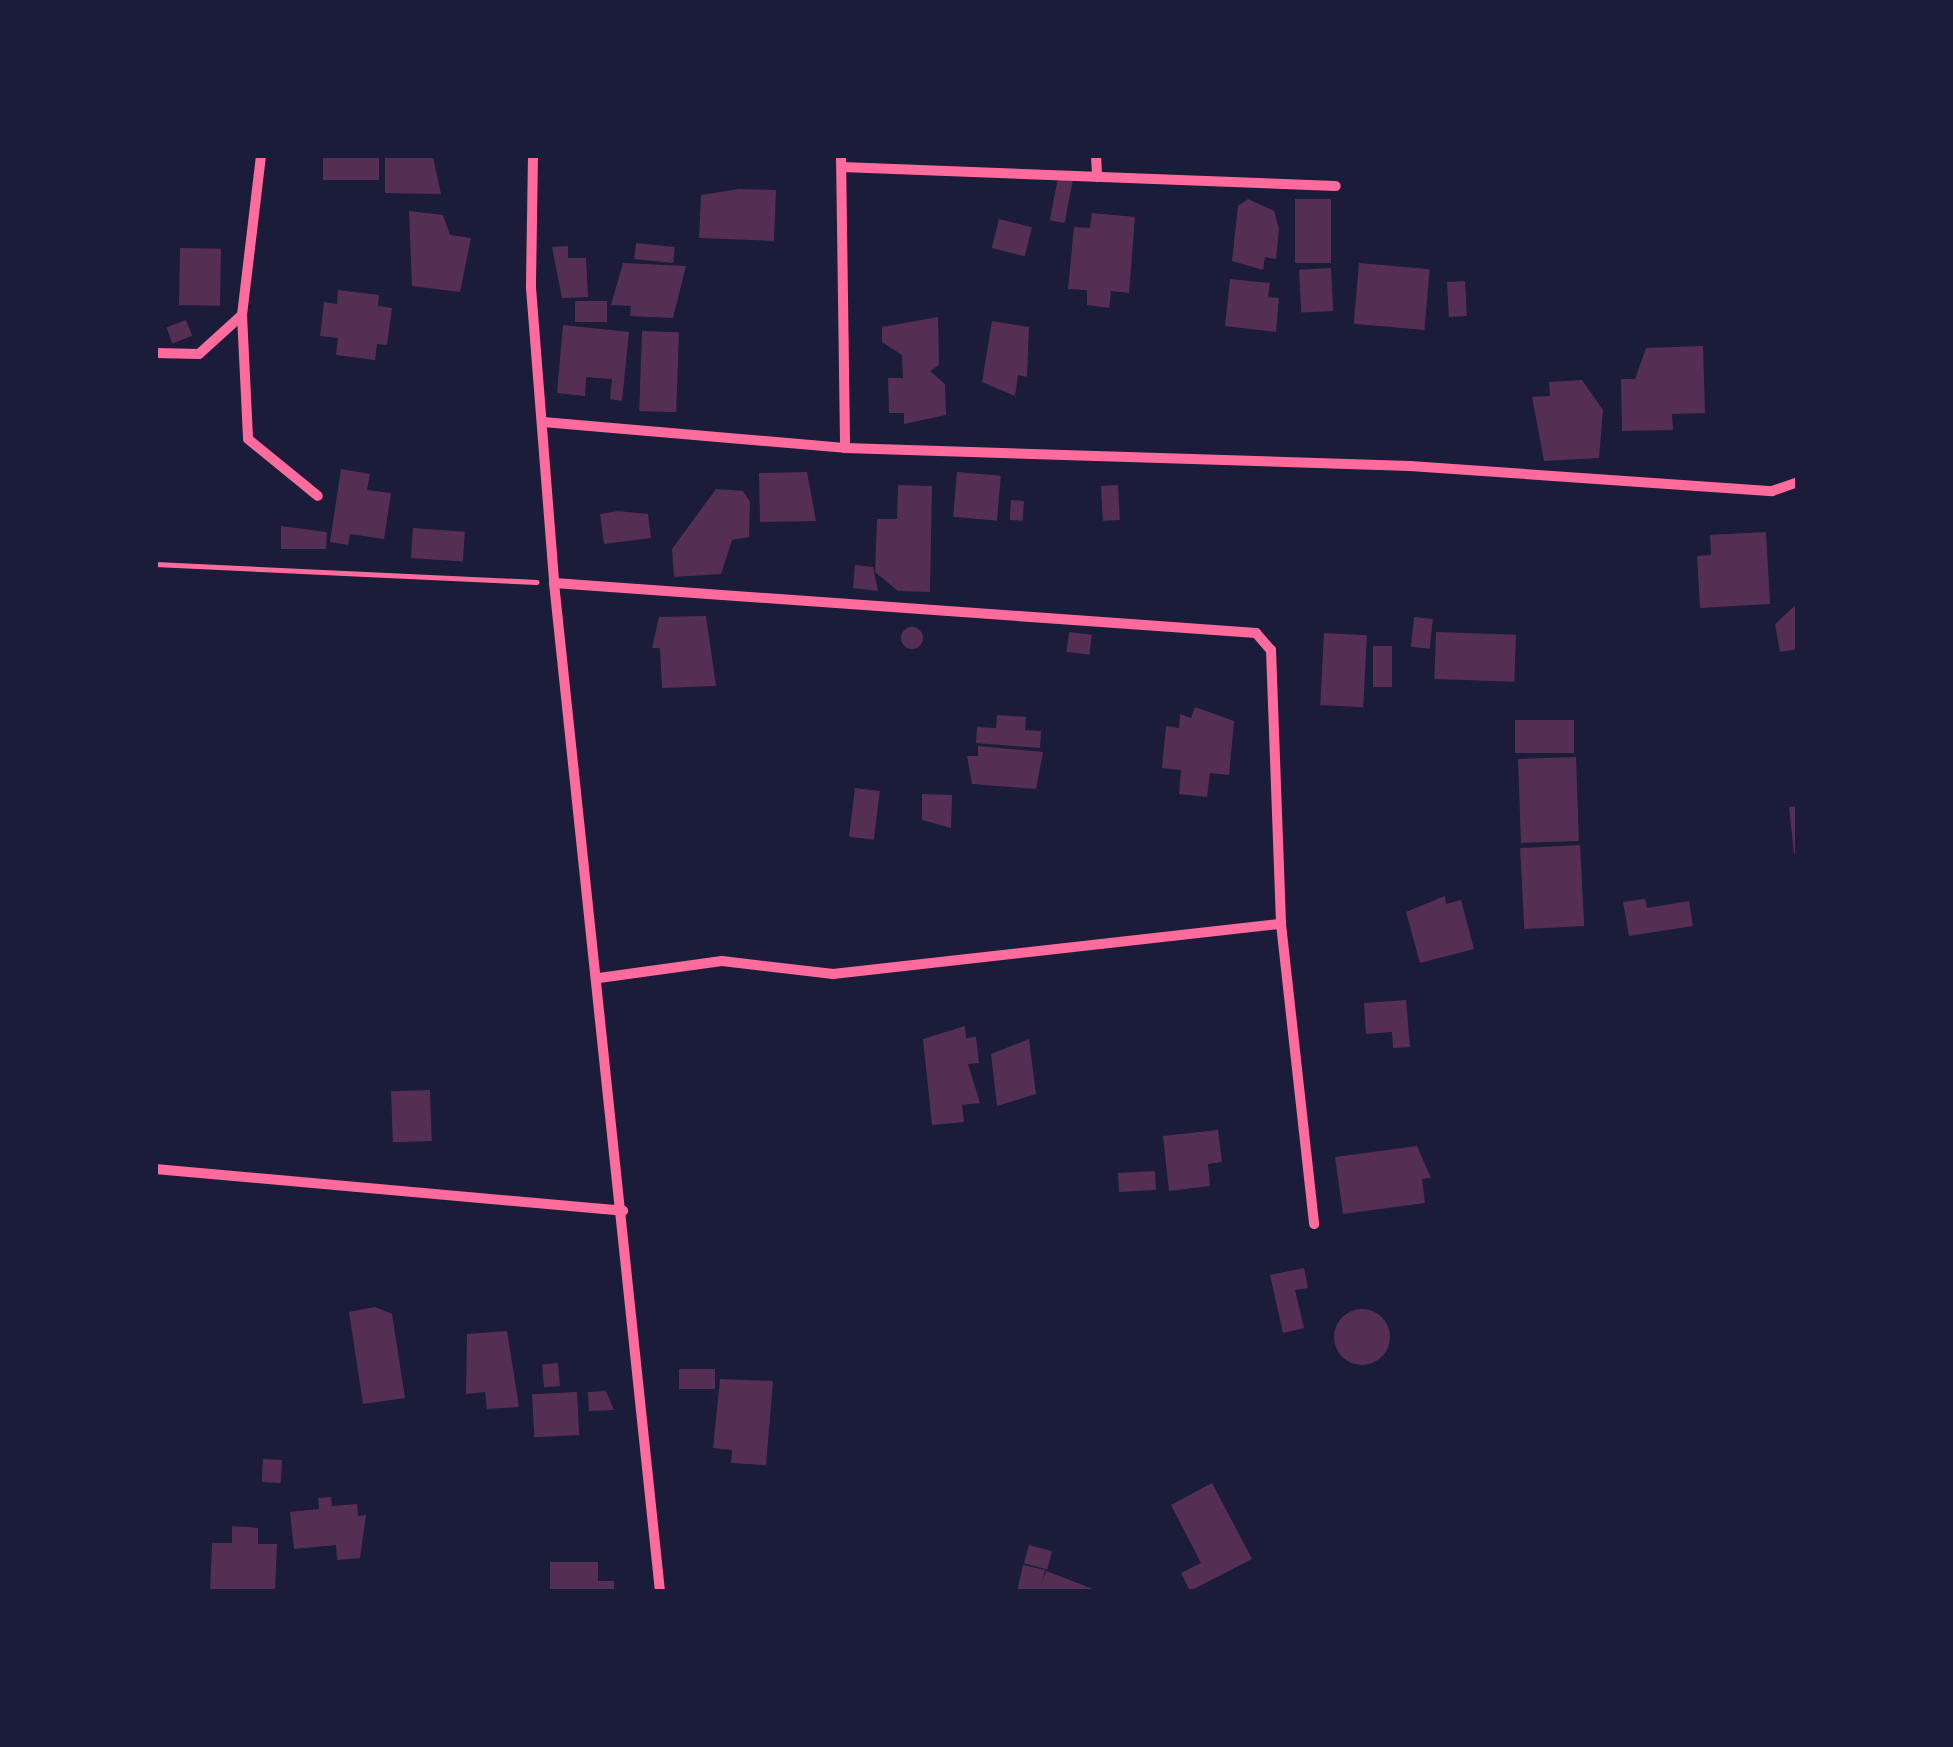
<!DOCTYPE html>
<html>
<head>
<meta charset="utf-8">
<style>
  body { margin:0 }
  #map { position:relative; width:1953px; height:1747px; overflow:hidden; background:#1b1b3a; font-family:Figtree,sans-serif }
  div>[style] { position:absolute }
  .building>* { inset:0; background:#542f53; transform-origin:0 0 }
  .round { border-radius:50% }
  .path>* { height:5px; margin:-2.5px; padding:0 2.5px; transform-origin:2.5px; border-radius:2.5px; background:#ff6b9d }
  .minor>* { height:10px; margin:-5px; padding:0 5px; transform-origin:5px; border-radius:5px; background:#ff6b9d }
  span { translate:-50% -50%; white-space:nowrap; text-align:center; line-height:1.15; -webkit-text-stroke:8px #1b1b3a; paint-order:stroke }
  .frame { position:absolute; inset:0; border:158px solid #1b1b3a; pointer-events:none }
</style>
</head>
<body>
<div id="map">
  <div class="building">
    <div style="left:323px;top:155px;width:56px;height:25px"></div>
    <div style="clip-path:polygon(385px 155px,433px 157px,441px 194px,385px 193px)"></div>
    <div style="left:1058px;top:178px;width:15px;height:43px;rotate:11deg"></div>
    <div style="clip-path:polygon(739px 189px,776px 190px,774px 241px,699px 238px,701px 195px)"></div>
    <div style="clip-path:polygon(1248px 199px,1274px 211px,1279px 229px,1276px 259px,1265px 257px,1263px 270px,1232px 261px,1238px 206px)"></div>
    <div style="left:1295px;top:199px;width:36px;height:64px"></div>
    <div style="clip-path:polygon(409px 211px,443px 215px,450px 235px,471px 238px,460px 292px,412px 286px)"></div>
    <div style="clip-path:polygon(1092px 213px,1135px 217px,1129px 293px,1111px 291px,1109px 308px,1087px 305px,1087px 290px,1068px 289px,1074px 227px,1090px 228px)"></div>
    <div style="left:999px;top:219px;width:34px;height:30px;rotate:14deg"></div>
    <div style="left:636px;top:243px;width:39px;height:16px;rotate:6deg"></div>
    <div style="clip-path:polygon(568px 246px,568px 258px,586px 258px,588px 297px,562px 298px,552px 247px)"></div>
    <div style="left:180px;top:248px;width:41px;height:57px;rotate:1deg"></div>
    <div style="clip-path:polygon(623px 263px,686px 266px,673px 318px,630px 316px,631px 306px,611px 305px)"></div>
    <div style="left:1359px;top:263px;width:71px;height:61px;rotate:5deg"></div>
    <div style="left:1331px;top:268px;width:43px;height:32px;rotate:87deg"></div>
    <div style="clip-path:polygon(1230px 279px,1270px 283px,1268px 297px,1279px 298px,1276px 332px,1225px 326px)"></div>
    <div style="left:1465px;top:281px;width:35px;height:18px;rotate:87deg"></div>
    <div style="clip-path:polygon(338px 290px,379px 295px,378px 306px,392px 308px,387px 345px,377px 344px,375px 360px,336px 355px,338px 338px,320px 336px,324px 302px,337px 304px)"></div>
    <div style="left:575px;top:301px;width:32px;height:21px"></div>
    <div style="clip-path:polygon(938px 317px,939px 365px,930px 371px,945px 384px,946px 415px,904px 424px,904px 413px,889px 413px,888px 378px,903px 378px,902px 355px,882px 342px,882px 327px)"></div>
    <div style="left:186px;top:320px;width:17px;height:21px;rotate:69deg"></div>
    <div style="clip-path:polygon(992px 321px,1029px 327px,1027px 377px,1018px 375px,1015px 396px,982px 382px)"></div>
    <div style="clip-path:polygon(563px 325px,629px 332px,622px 401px,610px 399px,612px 379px,586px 377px,585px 396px,557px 393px)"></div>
    <div style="left:642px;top:331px;width:37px;height:80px;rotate:2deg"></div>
    <div style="clip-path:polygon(1703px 346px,1705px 413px,1672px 414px,1673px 430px,1622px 431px,1621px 379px,1635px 379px,1646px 348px)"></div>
    <div style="clip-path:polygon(1582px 380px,1603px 410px,1599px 458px,1544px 461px,1532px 397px,1550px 396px,1549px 382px)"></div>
    <div style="clip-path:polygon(341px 469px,370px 474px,367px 490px,391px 493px,384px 539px,350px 534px,348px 545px,330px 542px)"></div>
    <div style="clip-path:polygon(807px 472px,816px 521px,760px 522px,759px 473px)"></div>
    <div style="left:957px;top:472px;width:44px;height:45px;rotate:5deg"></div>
    <div style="clip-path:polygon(898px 485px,932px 486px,930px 592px,898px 591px,875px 572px,877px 519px,897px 519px)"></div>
    <div style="left:1118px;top:485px;width:35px;height:17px;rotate:87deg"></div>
    <div style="clip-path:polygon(716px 489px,743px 491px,750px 502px,749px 537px,732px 540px,721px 574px,674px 577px,672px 549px)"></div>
    <div style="left:1011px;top:500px;width:13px;height:20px;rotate:4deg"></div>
    <div style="clip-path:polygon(618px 511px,648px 514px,651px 538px,604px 544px,600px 514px)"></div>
    <div style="clip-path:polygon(281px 526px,327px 532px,326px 549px,281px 549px)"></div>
    <div style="left:413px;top:528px;width:52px;height:30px;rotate:4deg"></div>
    <div style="clip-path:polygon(1766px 532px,1770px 604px,1700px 608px,1697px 556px,1711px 555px,1710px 535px)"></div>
    <div style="clip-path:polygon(855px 565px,873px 567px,878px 591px,853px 588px)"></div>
    <div style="clip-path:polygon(1798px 603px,1798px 649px,1780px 652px,1775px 624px)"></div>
    <div style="clip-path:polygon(706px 616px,716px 686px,662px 688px,660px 648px,652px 648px,659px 617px)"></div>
    <div style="left:1414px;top:617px;width:19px;height:30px;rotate:6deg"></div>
    <div class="round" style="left:901px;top:627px;width:22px;height:22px"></div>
    <div style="left:1069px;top:632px;width:23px;height:20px;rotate:7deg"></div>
    <div style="left:1436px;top:632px;width:80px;height:47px;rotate:2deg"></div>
    <div style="left:1324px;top:633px;width:43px;height:72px;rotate:3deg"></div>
    <div style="left:1373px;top:646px;width:19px;height:41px"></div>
    <div style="clip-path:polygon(1195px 707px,1234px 721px,1229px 775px,1210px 773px,1207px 797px,1179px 794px,1181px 770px,1162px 768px,1166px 726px,1179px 728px,1180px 714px,1191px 718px)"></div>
    <div style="clip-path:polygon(997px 715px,1026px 717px,1025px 730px,1041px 731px,1040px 748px,976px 743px,977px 727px,996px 728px)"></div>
    <div style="left:1574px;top:720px;width:33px;height:59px;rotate:90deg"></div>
    <div style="clip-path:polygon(978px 746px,1043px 752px,1036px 789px,972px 784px,967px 756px,978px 756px)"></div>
    <div style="left:1576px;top:757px;width:84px;height:58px;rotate:88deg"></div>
    <div style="left:855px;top:788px;width:25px;height:49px;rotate:7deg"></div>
    <div style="clip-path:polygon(922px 794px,952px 795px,951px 828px,922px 820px)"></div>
    <div style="clip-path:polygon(1798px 806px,1798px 853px,1794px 854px,1789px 807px)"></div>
    <div style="left:1580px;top:845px;width:81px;height:60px;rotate:87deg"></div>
    <div style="clip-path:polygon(1445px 896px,1446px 904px,1461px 900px,1474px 949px,1420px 963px,1406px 912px)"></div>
    <div style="clip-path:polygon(1645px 899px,1647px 908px,1689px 901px,1693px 926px,1629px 936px,1623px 902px)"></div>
    <div style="clip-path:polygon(1406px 1000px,1410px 1047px,1393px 1048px,1392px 1032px,1366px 1034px,1364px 1003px)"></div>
    <div style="clip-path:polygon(965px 1026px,966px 1038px,976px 1037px,979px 1063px,968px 1064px,980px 1103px,962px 1105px,964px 1122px,932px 1125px,923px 1039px)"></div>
    <div style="clip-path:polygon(1029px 1039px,1036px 1094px,997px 1106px,991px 1054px)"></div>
    <div style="left:430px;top:1090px;width:51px;height:39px;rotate:88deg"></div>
    <div style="clip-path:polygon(1218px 1130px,1222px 1162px,1208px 1164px,1210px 1186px,1169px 1191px,1163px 1136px)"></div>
    <div style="clip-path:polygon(1417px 1146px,1431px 1178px,1422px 1179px,1425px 1203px,1343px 1214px,1335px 1157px)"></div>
    <div style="left:1155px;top:1171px;width:19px;height:37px;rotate:87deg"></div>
    <div style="clip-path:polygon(1304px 1268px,1308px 1288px,1295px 1290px,1304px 1328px,1283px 1333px,1270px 1275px)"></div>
    <div style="clip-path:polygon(375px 1307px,392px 1314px,405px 1398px,363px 1404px,349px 1312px)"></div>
    <div class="round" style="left:1334px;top:1309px;width:56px;height:56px"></div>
    <div style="clip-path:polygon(507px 1331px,519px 1407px,487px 1409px,485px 1392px,466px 1394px,467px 1334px)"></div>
    <div style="left:558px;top:1363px;width:23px;height:16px;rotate:85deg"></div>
    <div style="left:679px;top:1369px;width:36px;height:20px"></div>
    <div style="clip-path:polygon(720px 1379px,773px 1381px,766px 1465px,731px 1463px,732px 1450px,713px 1448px)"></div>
    <div style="clip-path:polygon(606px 1391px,614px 1410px,589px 1411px,588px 1392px)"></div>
    <div style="left:577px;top:1392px;width:43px;height:45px;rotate:87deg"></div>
    <div style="left:263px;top:1459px;width:19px;height:23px;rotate:3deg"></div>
    <div style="clip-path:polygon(1212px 1483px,1252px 1559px,1190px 1591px,1181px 1573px,1201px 1563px,1171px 1505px)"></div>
    <div style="clip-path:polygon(331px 1497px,332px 1506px,357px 1504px,358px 1516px,366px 1515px,360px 1558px,337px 1560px,336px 1545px,294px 1549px,290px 1512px,319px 1509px,318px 1498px)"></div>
    <div style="clip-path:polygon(232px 1526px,258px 1528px,258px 1544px,277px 1544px,275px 1592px,210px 1590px,212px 1543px,232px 1543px)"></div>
    <div style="left:1029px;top:1545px;width:24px;height:19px;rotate:15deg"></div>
    <div style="clip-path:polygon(550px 1562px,598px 1562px,598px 1581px,614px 1581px,614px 1592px,550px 1592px)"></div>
    <div style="clip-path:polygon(1023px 1565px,1045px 1570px,1041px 1585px,1046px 1571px,1101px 1592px,1017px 1592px)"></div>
  </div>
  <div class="path">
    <div style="left:155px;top:564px;width:382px;rotate:2.7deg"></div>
  </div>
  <div class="minor">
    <div style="left:533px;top:155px;width:133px;rotate:90.9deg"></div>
    <div style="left:531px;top:288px;width:296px;rotate:85.5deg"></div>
    <div style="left:554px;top:583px;width:1015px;rotate:84deg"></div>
    <div style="left:841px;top:155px;width:293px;rotate:89.2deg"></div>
    <div style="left:1096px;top:155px;width:22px;rotate:87deg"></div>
    <div style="left:842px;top:167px;width:494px;rotate:2.2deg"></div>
    <div style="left:242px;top:315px;width:161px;rotate:-83.2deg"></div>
    <div style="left:155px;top:353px;width:44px;rotate:1.3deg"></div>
    <div style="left:199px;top:354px;width:58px;rotate:-42.2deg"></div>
    <div style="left:242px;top:315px;width:124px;rotate:87.2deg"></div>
    <div style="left:248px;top:439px;width:90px;rotate:39.2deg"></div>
    <div style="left:543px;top:422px;width:303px;rotate:4.9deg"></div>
    <div style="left:845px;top:448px;width:565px;rotate:1.82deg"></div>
    <div style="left:1410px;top:466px;width:363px;rotate:4deg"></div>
    <div style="left:1772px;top:491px;width:28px;rotate:-19deg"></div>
    <div style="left:554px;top:583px;width:704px;rotate:4.07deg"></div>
    <div style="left:1256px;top:633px;width:23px;rotate:49deg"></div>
    <div style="left:1271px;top:650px;width:274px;rotate:87.9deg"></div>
    <div style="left:1281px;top:924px;width:302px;rotate:83.7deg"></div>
    <div style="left:599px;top:978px;width:124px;rotate:-7.9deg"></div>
    <div style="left:722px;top:961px;width:112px;rotate:6.7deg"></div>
    <div style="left:833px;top:974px;width:451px;rotate:-6.4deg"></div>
    <div style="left:155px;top:1169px;width:470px;rotate:5.1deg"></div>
  </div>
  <div class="frame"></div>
</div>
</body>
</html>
